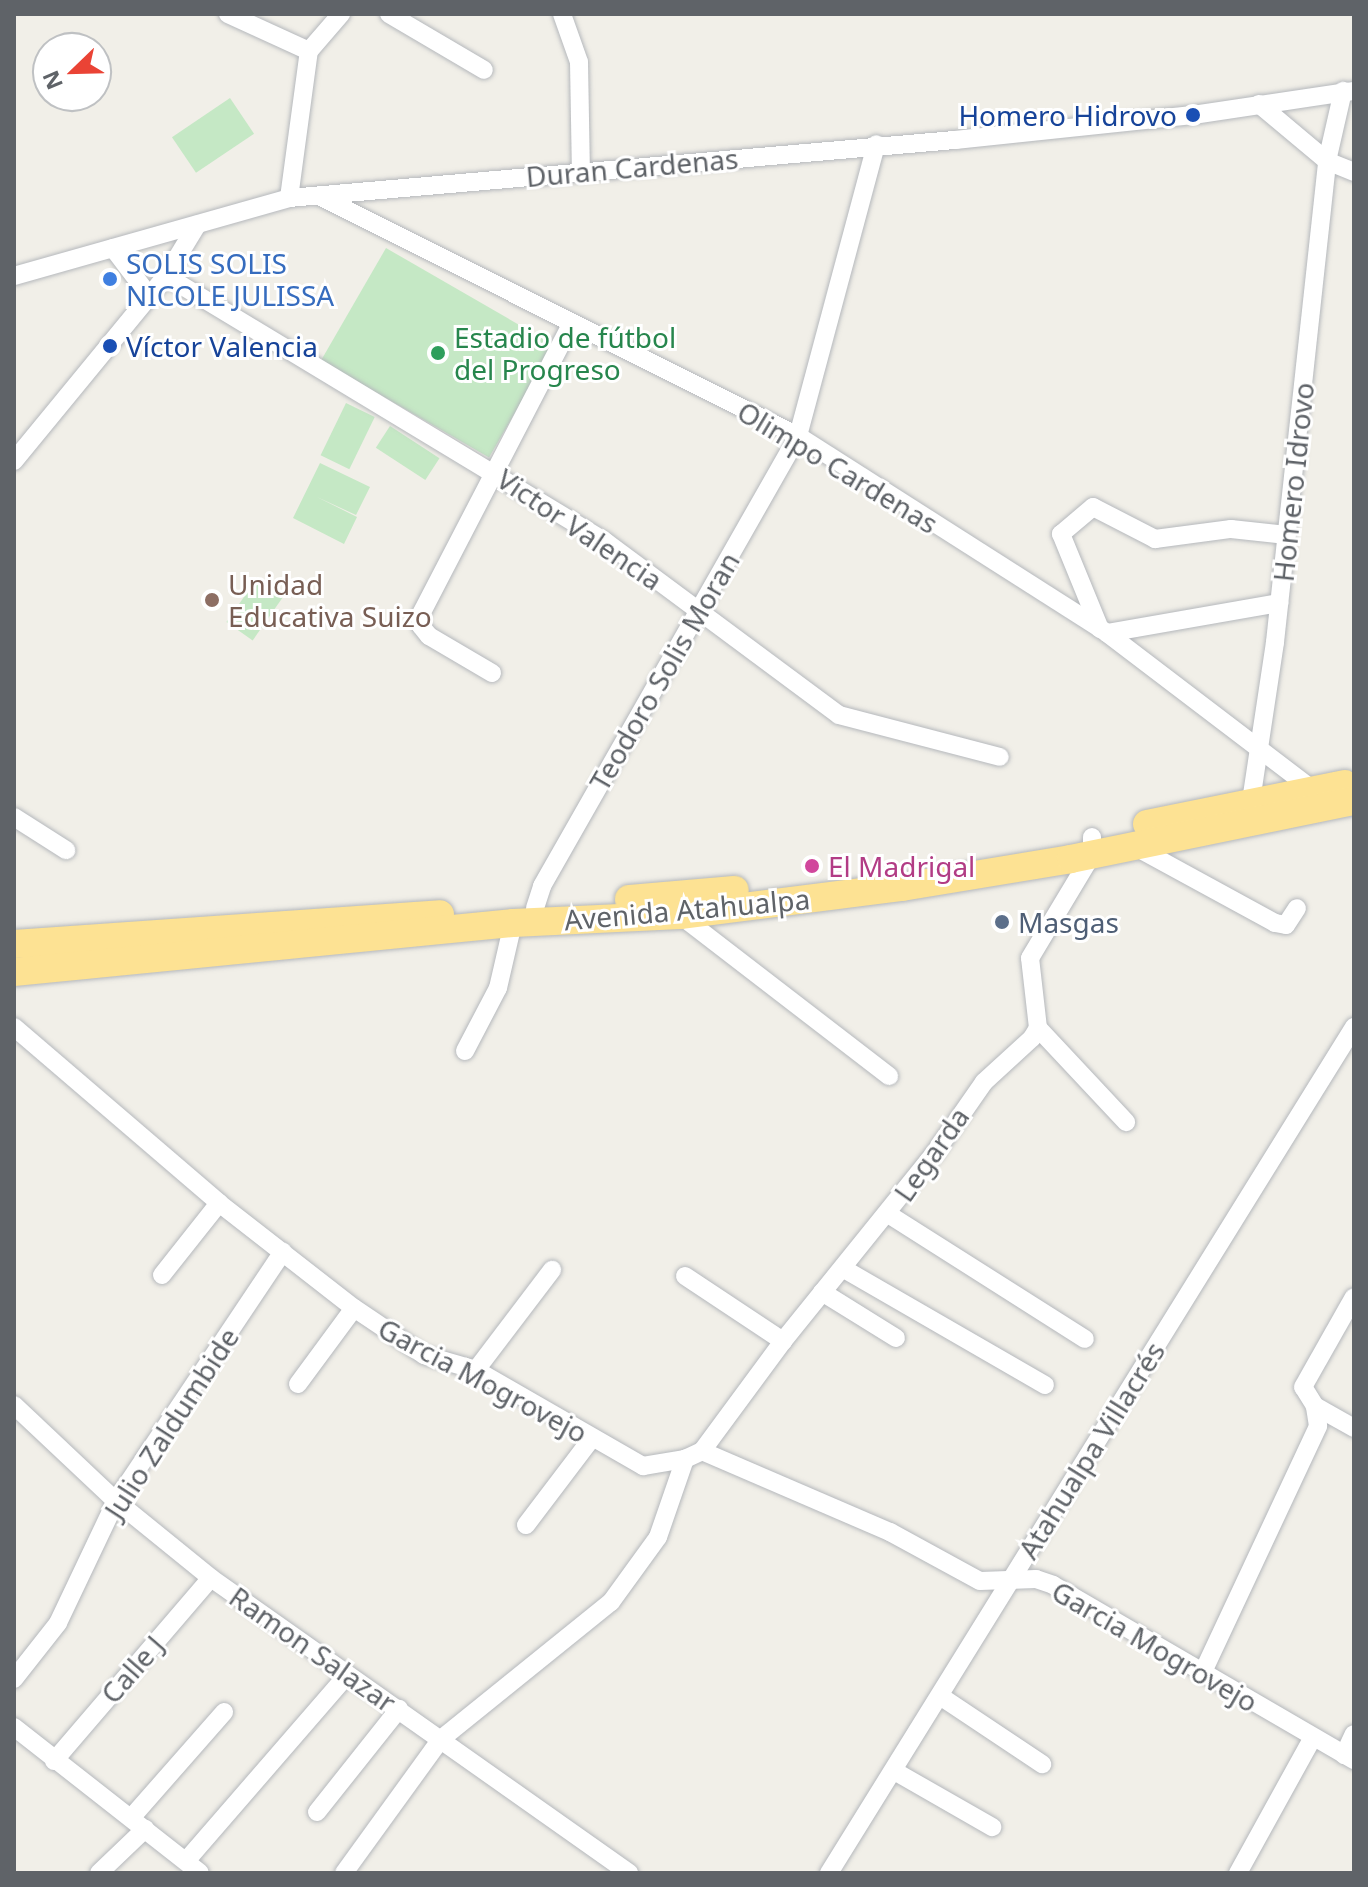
<!DOCTYPE html>
<html>
<head>
<meta charset="utf-8">
<style>
  body { margin:0 }
  #map { position:relative; width:1368px; height:1887px; overflow:hidden; background:#f1efe8; font-family:"Noto Sans",sans-serif }
  div>[style] { position:absolute }
  .green>* { inset:0; background:#c5e8c5; transform-origin:0 0 }
  .roads { filter:drop-shadow(0 0 2px #b5b8bc) drop-shadow(0 0 2px #b5b8bc) }
  .minor>* { height:18px; margin:-9px; padding:0 9px; transform-origin:9px; border-radius:9px; background:#fff }
  .highway>* { height:28px; margin:-14px; padding:0 14px; transform-origin:14px; border-radius:14px; background:#fde293 }
  .dots>* { width:22px; height:22px; translate:-50% -50%; box-sizing:border-box; border:4px solid #fff; border-radius:50% }
  span { translate:-50% -50%; white-space:nowrap; text-align:center; line-height:1.15; -webkit-text-stroke:6px #fff; paint-order:stroke }
  .transit-label { font-size:28px; color:#164399 }
  .right { translate:-100% -50%; text-align:right }
  .left { translate:0 -50%; text-align:left }
  .street-label { font-size:28px; color:#5f6368 }
  .shop-label { font-size:28px; color:#366cbe }
  .leisure-label { font-size:28px; color:#27864d }
  .education-label { font-size:28px; color:#785e54 }
  .hotel-label { font-size:28px; color:#b23c85 }
  .service-label { font-size:28px; color:#4e5e75 }
  .frame { position:absolute; inset:0; border:16px solid #5f6368; pointer-events:none }
  .north { position:absolute; left:32px; top:32px; width:80px; height:80px; box-sizing:border-box; background:#fff; border:2px solid #bfc1c3; border-radius:50%; rotate:247deg; font-size:22px; font-weight:700; line-height:32px; text-align:center; color:#5f6368 }
  .north::after { content:''; display:block; margin:auto; width:28px; height:36px; background:#ea4335; clip-path:polygon(50% 0,100% 100%,50% 72%,0 100%) }
</style>
</head>
<body>
<div id="map">
  <div class="green">
    <div style="left:230px;top:98px;width:43px;height:70px;rotate:56deg"></div>
    <div style="left:386px;top:248px;width:194px;height:130px;rotate:30deg"></div>
    <div style="left:346px;top:403px;width:32px;height:58px;rotate:26deg"></div>
    <div style="left:390px;top:426px;width:59px;height:26px;rotate:33deg"></div>
    <div style="clip-path:polygon(320px 463px,370px 487px,356px 515px,317px 497px,357px 517px,344px 544px,293px 518px)"></div>
    <div style="left:258px;top:577px;width:32px;height:55px;rotate:35deg"></div>
  </div>
  <div class="roads">
    <div class="minor">
      <div style="left:228px;top:14px;width:89px;rotate:24.6deg"></div>
      <div style="left:389px;top:14px;width:110px;rotate:30.5deg"></div>
      <div style="left:562px;top:14px;width:51px;rotate:70.5deg"></div>
      <div style="left:579px;top:62px;width:111px;rotate:89deg"></div>
      <div style="left:1259px;top:104px;width:89px;rotate:40deg"></div>
      <div style="left:1327px;top:161px;width:29px;rotate:22deg"></div>
      <div style="left:319px;top:196px;width:536px;rotate:26.61deg"></div>
      <div style="left:798px;top:436px;width:366px;rotate:32.5deg"></div>
      <div style="left:1107px;top:633px;width:175px;rotate:-9.9deg"></div>
      <div style="left:289px;top:198px;width:148px;rotate:-82.3deg"></div>
      <div style="left:309px;top:51px;width:49px;rotate:-49.1deg"></div>
      <div style="left:113px;top:248px;width:61px;rotate:52.9deg"></div>
      <div style="left:14px;top:276px;width:286px;rotate:-15.8deg"></div>
      <div style="left:289px;top:198px;width:669px;rotate:-4.98deg"></div>
      <div style="left:955px;top:140px;width:239px;rotate:-6deg"></div>
      <div style="left:1193px;top:115px;width:163px;rotate:-8.5deg"></div>
      <div style="left:166px;top:276px;width:514px;rotate:31.15deg"></div>
      <div style="left:606px;top:542px;width:290px;rotate:36.6deg"></div>
      <div style="left:839px;top:715px;width:166px;rotate:14.6deg"></div>
      <div style="left:14px;top:461px;width:239px;rotate:-50.6deg"></div>
      <div style="left:166px;top:276px;width:60px;rotate:-58.7deg"></div>
      <div style="left:1100px;top:629px;width:103px;rotate:-112.3deg"></div>
      <div style="left:1061px;top:534px;width:42px;rotate:-40.2deg"></div>
      <div style="left:1093px;top:507px;width:70px;rotate:27.3deg"></div>
      <div style="left:1155px;top:539px;width:77px;rotate:-7.5deg"></div>
      <div style="left:1231px;top:529px;width:56px;rotate:6.1deg"></div>
      <div style="left:1107px;top:633px;width:259px;rotate:37.3deg"></div>
      <div style="left:492px;top:673px;width:73px;rotate:-149.6deg"></div>
      <div style="left:429px;top:636px;width:13px;rotate:-129deg"></div>
      <div style="left:421px;top:626px;width:12px;rotate:-90deg"></div>
      <div style="left:421px;top:614px;width:326px;rotate:-62.6deg"></div>
      <div style="left:1251px;top:801px;width:161px;rotate:-81.4deg"></div>
      <div style="left:1275px;top:642px;width:484px;rotate:-83.8deg"></div>
      <div style="left:1327px;top:161px;width:72px;rotate:-77.1deg"></div>
      <div style="left:14px;top:817px;width:62px;rotate:32.4deg"></div>
      <div style="left:1134px;top:846px;width:161px;rotate:28.6deg"></div>
      <div style="left:1275px;top:923px;width:11px;rotate:10deg"></div>
      <div style="left:1286px;top:925px;width:20px;rotate:-57deg"></div>
      <div style="left:535px;top:908px;width:23px;rotate:-72deg"></div>
      <div style="left:542px;top:886px;width:518px;rotate:-60.36deg"></div>
      <div style="left:798px;top:436px;width:302px;rotate:-75deg"></div>
      <div style="left:680px;top:915px;width:264px;rotate:37.6deg"></div>
      <div style="left:14px;top:1027px;width:270px;rotate:40.6deg"></div>
      <div style="left:219px;top:1203px;width:171px;rotate:37.9deg"></div>
      <div style="left:354px;top:1308px;width:84px;rotate:33.9deg"></div>
      <div style="left:424px;top:1355px;width:54px;rotate:16.1deg"></div>
      <div style="left:476px;top:1370px;width:193px;rotate:29.9deg"></div>
      <div style="left:643px;top:1466px;width:43px;rotate:-9.5deg"></div>
      <div style="left:685px;top:1459px;width:19px;rotate:-25deg"></div>
      <div style="left:702px;top:1451px;width:137px;rotate:-53.6deg"></div>
      <div style="left:783px;top:1341px;width:240px;rotate:-51.1deg"></div>
      <div style="left:934px;top:1154px;width:88px;rotate:-55.2deg"></div>
      <div style="left:984px;top:1082px;width:65px;rotate:-42.5deg"></div>
      <div style="left:1032px;top:1038px;width:12px;rotate:-59deg"></div>
      <div style="left:1038px;top:1028px;width:70px;rotate:-96.5deg"></div>
      <div style="left:1030px;top:958px;width:120px;rotate:-59deg"></div>
      <div style="left:1092px;top:855px;width:18px;rotate:-90deg"></div>
      <div style="left:1038px;top:1028px;width:129px;rotate:46.9deg"></div>
      <div style="left:465px;top:1051px;width:71px;rotate:-62.4deg"></div>
      <div style="left:498px;top:988px;width:67px;rotate:-77deg"></div>
      <div style="left:888px;top:1214px;width:233px;rotate:32.4deg"></div>
      <div style="left:844px;top:1269px;width:232px;rotate:30deg"></div>
      <div style="left:162px;top:1275px;width:92px;rotate:-51.6deg"></div>
      <div style="left:685px;top:1276px;width:118px;rotate:33.6deg"></div>
      <div style="left:822px;top:1292px;width:87px;rotate:31.9deg"></div>
      <div style="left:476px;top:1370px;width:126px;rotate:-52.8deg"></div>
      <div style="left:298px;top:1384px;width:94px;rotate:-53.6deg"></div>
      <div style="left:14px;top:1405px;width:140px;rotate:43.3deg"></div>
      <div style="left:116px;top:1501px;width:122px;rotate:39deg"></div>
      <div style="left:211px;top:1578px;width:512px;rotate:35.21deg"></div>
      <div style="left:1315px;top:1406px;width:45px;rotate:29.4deg"></div>
      <div style="left:702px;top:1451px;width:205px;rotate:23.3deg"></div>
      <div style="left:890px;top:1532px;width:102px;rotate:28.6deg"></div>
      <div style="left:980px;top:1581px;width:56px;rotate:-2deg"></div>
      <div style="left:1036px;top:1579px;width:18px;rotate:19deg"></div>
      <div style="left:1053px;top:1585px;width:348px;rotate:30.2deg"></div>
      <div style="left:526px;top:1525px;width:109px;rotate:-52.8deg"></div>
      <div style="left:1202px;top:1674px;width:274px;rotate:-64.9deg"></div>
      <div style="left:1318px;top:1426px;width:20px;rotate:-99deg"></div>
      <div style="left:1315px;top:1406px;width:22px;rotate:-122deg"></div>
      <div style="left:1303px;top:1387px;width:103px;rotate:-60.5deg"></div>
      <div style="left:14px;top:1679px;width:71px;rotate:-51.8deg"></div>
      <div style="left:58px;top:1623px;width:135px;rotate:-64.6deg"></div>
      <div style="left:116px;top:1501px;width:300px;rotate:-56.2deg"></div>
      <div style="left:940px;top:1696px;width:123px;rotate:33.7deg"></div>
      <div style="left:14px;top:1727px;width:236px;rotate:38.1deg"></div>
      <div style="left:1344px;top:1755px;width:23px;rotate:-65deg"></div>
      <div style="left:54px;top:1761px;width:241px;rotate:-49.4deg"></div>
      <div style="left:896px;top:1772px;width:111px;rotate:29.8deg"></div>
      <div style="left:317px;top:1812px;width:132px;rotate:-51.5deg"></div>
      <div style="left:131px;top:1818px;width:141px;rotate:-48.7deg"></div>
      <div style="left:186px;top:1861px;width:246px;rotate:-49.1deg"></div>
      <div style="left:99px;top:1873px;width:64px;rotate:-43.7deg"></div>
      <div style="left:344px;top:1873px;width:165px;rotate:-54.1deg"></div>
      <div style="left:441px;top:1739px;width:218px;rotate:-38.9deg"></div>
      <div style="left:611px;top:1602px;width:80px;rotate:-54.1deg"></div>
      <div style="left:658px;top:1537px;width:83px;rotate:-70.9deg"></div>
      <div style="left:829px;top:1873px;width:996px;rotate:-58.18deg"></div>
      <div style="left:1238px;top:1873px;width:155px;rotate:-61.1deg"></div>
    </div>
    <div class="highway">
      <div style="left:1147px;top:824px;width:202px;rotate:-11.4deg"></div>
      <div style="left:629px;top:899px;width:106px;rotate:-4.9deg"></div>
      <div style="left:14px;top:944px;width:427px;rotate:-4deg"></div>
      <div style="left:14px;top:972px;width:501px;rotate:-5.61deg"></div>
      <div style="left:513px;top:923px;width:167px;rotate:-2.7deg"></div>
      <div style="left:680px;top:915px;width:224px;rotate:-7.2deg"></div>
      <div style="left:902px;top:887px;width:171px;rotate:-9.4deg"></div>
      <div style="left:1071px;top:859px;width:289px;rotate:-11.6deg"></div>
    </div>
  </div>
  <div class="dots">
    <div style="left:1193px;top:115px;background:#1a4fb4"></div>
    <div style="left:110px;top:279px;background:#3f7fe0"></div>
    <div style="left:110px;top:346px;background:#1a4fb4"></div>
    <div style="left:438px;top:353px;background:#2e9e5b"></div>
    <div style="left:212px;top:600px;background:#8d6e63"></div>
    <div style="left:812px;top:866px;background:#d1479c"></div>
    <div style="left:1002px;top:922px;background:#5c6f8a"></div>
  </div>
  <div class="transit-label">
    <span class="right" style="left:1177px;top:115px">Homero Hidrovo</span>
    <span class="left" style="left:126px;top:346px">Víctor Valencia</span>
  </div>
  <div class="street-label">
    <span style="left:632px;top:167px;rotate:-5deg">Duran Cardenas</span>
    <span style="left:838px;top:467px;rotate:31deg">Olimpo Cardenas</span>
    <span style="left:1293px;top:482px;rotate:-84deg">Homero Idrovo</span>
    <span style="left:580px;top:529px;rotate:34deg">Victor Valencia</span>
    <span style="left:664px;top:671px;rotate:-60deg">Teodoro Solis Moran</span>
    <span style="left:687px;top:909px;rotate:-5deg">Avenida Atahualpa</span>
    <span style="left:931px;top:1154px;rotate:-55deg">Legarda</span>
    <span style="left:483px;top:1380px;rotate:28deg">Garcia Mogrovejo</span>
    <span style="left:171px;top:1423px;rotate:-57deg">Julio Zaldumbide</span>
    <span style="left:1091px;top:1450px;rotate:-58deg">Atahualpa Villacrés</span>
    <span style="left:1155px;top:1646px;rotate:30deg">Garcia Mogrovejo</span>
    <span style="left:313px;top:1649px;rotate:35deg">Ramon Salazar</span>
    <span style="left:132px;top:1669px;rotate:-49deg">Calle J</span>
  </div>
  <div class="shop-label">
    <span class="left" style="left:126px;top:279px">SOLIS SOLIS<br>NICOLE JULISSA</span>
  </div>
  <div class="leisure-label">
    <span class="left" style="left:454px;top:353px">Estadio de fútbol<br>del Progreso</span>
  </div>
  <div class="education-label">
    <span class="left" style="left:228px;top:600px">Unidad<br>Educativa Suizo</span>
  </div>
  <div class="hotel-label">
    <span class="left" style="left:828px;top:866px">El Madrigal</span>
  </div>
  <div class="service-label">
    <span class="left" style="left:1018px;top:922px">Masgas</span>
  </div>
  <div class="frame"></div>
  <div class="north">N</div>
</div>
</body>
</html>
